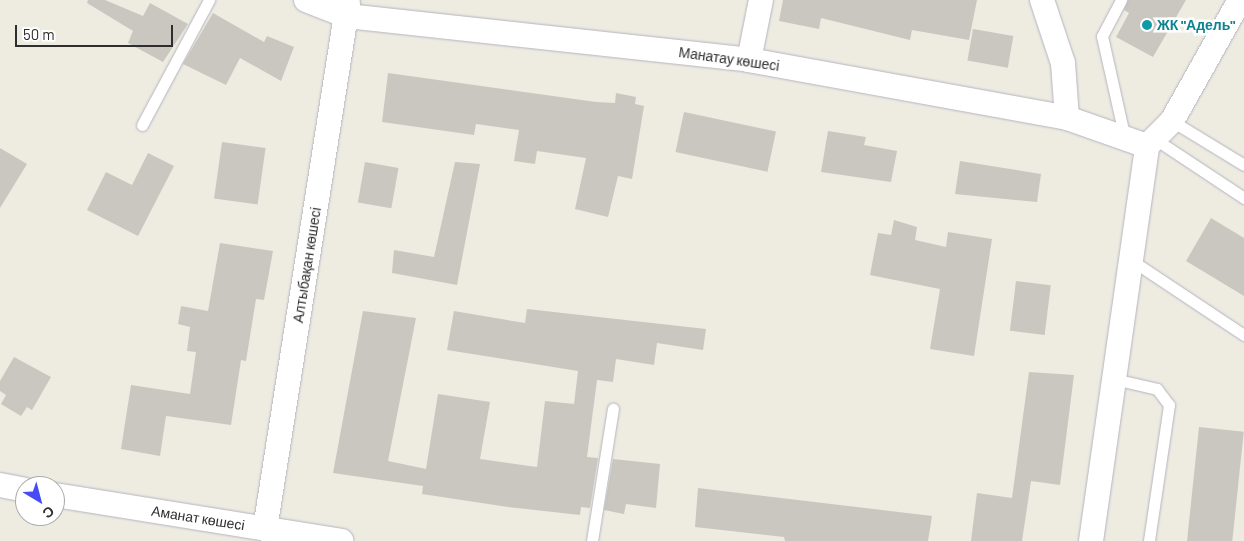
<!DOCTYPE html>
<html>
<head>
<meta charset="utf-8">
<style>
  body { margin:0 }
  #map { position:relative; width:1244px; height:541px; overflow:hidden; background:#eeebe1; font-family:Barlow,sans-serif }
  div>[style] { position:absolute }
  .building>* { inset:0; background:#cac7c0; transform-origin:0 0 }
  .roads { filter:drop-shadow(0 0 1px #b4b4c0) drop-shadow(0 0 1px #b4b4c0) }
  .lane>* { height:11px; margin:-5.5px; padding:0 5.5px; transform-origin:5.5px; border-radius:5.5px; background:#fff }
  .street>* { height:24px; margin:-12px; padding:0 12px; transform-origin:12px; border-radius:12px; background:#fff }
  .dots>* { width:14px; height:14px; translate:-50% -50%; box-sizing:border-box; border:2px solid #fff; border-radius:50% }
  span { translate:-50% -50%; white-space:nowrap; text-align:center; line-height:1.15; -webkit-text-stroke:5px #fff; paint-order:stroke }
  .culture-label { font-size:14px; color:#0d838f; font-weight:700 }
  .left { translate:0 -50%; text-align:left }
  .street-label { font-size:14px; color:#2e2e2e }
  .north { position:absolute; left:15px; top:476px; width:50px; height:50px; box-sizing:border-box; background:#fff; border:1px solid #ababab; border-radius:50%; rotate:143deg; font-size:14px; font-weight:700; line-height:20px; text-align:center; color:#2e2e2e }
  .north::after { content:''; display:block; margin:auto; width:18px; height:22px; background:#464bf6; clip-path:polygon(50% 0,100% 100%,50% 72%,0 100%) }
  .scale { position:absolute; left:15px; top:25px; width:158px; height:22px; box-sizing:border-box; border:2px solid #2e2e2e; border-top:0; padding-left:6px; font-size:15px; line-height:18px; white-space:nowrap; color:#2e2e2e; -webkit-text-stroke:4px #fff; paint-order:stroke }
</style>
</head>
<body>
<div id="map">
  <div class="building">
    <div style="clip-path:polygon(88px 0,105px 0,143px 16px,150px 3px,188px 24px,163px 62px,128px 43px,133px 31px,87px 3px)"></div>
    <div style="clip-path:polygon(783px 0,977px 0,969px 40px,912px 30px,910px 40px,821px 18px,819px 29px,779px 21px)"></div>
    <div style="clip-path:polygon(1128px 0,1186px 0,1153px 57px,1116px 37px,1129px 13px,1124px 10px)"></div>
    <div style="clip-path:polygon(213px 13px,264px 42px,267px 36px,294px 47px,281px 81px,240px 58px,226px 85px,183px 64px)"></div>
    <div style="left:973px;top:29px;width:41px;height:32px;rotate:10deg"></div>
    <div style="clip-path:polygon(388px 73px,596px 102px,615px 103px,616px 93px,636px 97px,635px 104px,644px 106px,632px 179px,618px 176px,608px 217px,575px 209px,586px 158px,537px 151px,535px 164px,514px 161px,519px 130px,476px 124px,474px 135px,382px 122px)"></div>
    <div style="left:684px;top:112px;width:94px;height:41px;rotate:12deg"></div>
    <div style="clip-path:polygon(828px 131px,866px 137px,864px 145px,897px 151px,891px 182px,821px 172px)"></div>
    <div style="left:222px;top:142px;width:44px;height:57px;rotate:8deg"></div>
    <div style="clip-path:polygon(0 148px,27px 164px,0 208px)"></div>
    <div style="clip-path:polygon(148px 153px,174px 166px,138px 236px,87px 210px,106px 172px,132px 185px)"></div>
    <div style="clip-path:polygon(960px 161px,1041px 174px,1037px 202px,955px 194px)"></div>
    <div style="left:365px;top:162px;width:34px;height:41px;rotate:10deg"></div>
    <div style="clip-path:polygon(455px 162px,480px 164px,457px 285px,392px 273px,394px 250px,434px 257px)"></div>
    <div style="clip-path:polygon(1211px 218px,1244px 238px,1244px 296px,1186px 261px)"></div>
    <div style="clip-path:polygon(894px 220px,917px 227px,915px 240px,946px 247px,948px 232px,992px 239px,974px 356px,930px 349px,940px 289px,870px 275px,878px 233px,891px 235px)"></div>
    <div style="clip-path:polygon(220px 243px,273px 251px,264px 300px,256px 299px,246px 361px,241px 360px,231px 425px,166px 416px,160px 456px,121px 449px,131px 385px,190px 394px,196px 352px,187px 351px,190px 327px,178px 324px,181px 306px,208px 311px)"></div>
    <div style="left:1016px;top:281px;width:35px;height:50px;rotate:7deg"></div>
    <div style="clip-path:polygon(527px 309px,706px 329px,703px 350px,657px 343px,654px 365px,616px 359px,613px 382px,597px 380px,587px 457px,598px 458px,590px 508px,581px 507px,580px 515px,508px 507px,422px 494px,423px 486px,333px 473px,363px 311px,416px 318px,388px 461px,426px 469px,438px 394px,490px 402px,480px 459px,537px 467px,545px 401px,574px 404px,578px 371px,447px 350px,454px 311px,525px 323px)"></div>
    <div style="clip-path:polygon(14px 357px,51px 377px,32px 410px,27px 407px,21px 416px,1px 404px,6px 395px,0 391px,0 381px)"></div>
    <div style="clip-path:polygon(1029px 372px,1074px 375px,1060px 485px,1031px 481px,1022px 541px,971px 541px,977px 493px,1012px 498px)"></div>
    <div style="left:1199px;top:427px;width:45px;height:115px;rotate:6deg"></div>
    <div style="clip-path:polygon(613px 459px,660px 464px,656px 508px,626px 504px,624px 514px,604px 510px)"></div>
    <div style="clip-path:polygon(698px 488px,932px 516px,928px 541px,785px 541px,784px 537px,695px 527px)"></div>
  </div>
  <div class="roads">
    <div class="lane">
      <div style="left:1121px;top:0;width:41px;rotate:117.8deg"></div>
      <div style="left:1102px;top:36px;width:106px;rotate:77.4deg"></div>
      <div style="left:1172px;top:121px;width:84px;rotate:31.4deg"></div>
      <div style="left:142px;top:125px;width:142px;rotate:-61.8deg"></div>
      <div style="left:1155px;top:139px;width:107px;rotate:33.5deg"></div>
      <div style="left:1131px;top:260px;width:136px;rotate:33.6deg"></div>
      <div style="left:1114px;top:379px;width:44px;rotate:13.1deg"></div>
      <div style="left:1157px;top:389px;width:20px;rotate:53deg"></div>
      <div style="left:1169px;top:405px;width:137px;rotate:98.4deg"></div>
      <div style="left:592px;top:541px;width:134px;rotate:-81deg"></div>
    </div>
    <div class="street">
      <div style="left:306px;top:0;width:44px;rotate:21.3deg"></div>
      <div style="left:347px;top:16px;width:404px;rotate:6.2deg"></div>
      <div style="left:749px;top:60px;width:323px;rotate:10.3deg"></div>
      <div style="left:1067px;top:118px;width:85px;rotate:19.3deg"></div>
      <div style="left:1042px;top:0;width:66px;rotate:71.6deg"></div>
      <div style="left:1063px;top:63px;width:55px;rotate:85.8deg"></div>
      <div style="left:749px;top:60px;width:61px;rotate:-78.7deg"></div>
      <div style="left:0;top:485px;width:25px;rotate:11deg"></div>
      <div style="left:55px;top:495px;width:290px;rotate:9.1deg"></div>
      <div style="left:265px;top:529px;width:533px;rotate:-81.05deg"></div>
      <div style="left:1091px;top:541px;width:399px;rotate:-81.9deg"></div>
      <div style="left:1147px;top:146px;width:35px;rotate:-45deg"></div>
      <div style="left:1172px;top:121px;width:139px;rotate:-60.7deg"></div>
    </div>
  </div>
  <div class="dots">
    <div style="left:1147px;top:25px;background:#0f9aa8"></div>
  </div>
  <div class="culture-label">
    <span class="left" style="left:1157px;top:25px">ЖК "Адель"</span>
  </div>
  <div class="street-label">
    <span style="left:729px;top:59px;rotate:8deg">Манатау көшесі</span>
    <span style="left:307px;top:265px;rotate:-81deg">Алтыбақан көшесі</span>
    <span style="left:198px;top:518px;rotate:9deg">Аманат көшесі</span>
  </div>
  <div class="north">С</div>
  <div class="scale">50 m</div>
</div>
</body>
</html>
